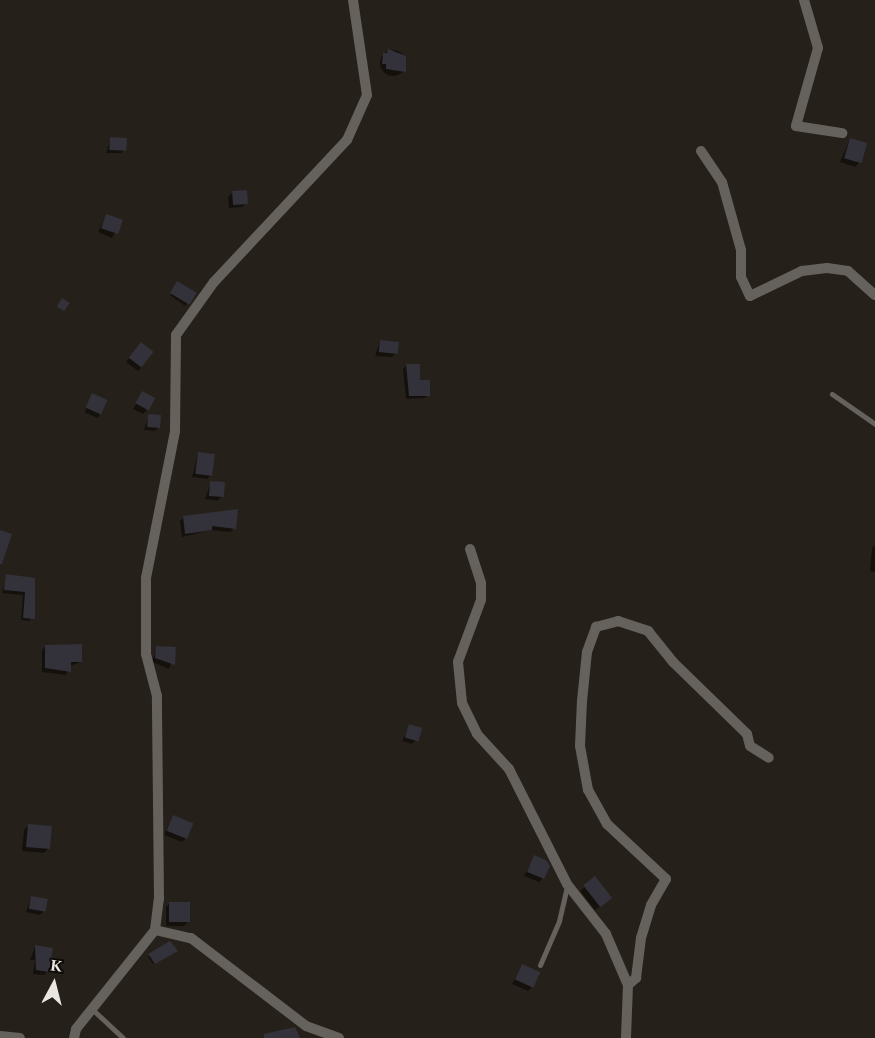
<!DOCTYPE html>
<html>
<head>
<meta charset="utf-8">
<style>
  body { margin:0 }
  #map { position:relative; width:875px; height:1038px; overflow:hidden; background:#26201a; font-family:Spectral,serif }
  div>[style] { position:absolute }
  .shadow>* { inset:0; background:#0007; transform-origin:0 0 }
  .round { border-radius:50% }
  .building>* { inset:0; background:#333139; transform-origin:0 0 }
  .service>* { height:5px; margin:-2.5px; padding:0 2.5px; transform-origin:2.5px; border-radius:2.5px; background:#65625e }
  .minor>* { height:10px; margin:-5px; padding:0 5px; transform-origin:5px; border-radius:5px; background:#65625e }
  span { translate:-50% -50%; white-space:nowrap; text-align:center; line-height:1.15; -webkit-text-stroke:4.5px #0d0a08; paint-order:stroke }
  .north { position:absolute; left:24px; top:954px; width:60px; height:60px; -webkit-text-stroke:4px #0d0a08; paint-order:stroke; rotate:7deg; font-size:16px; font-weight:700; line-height:24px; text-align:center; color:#eae6e1 }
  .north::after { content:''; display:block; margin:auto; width:21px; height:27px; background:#eae6e1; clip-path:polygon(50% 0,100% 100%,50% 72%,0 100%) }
</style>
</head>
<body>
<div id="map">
  <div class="shadow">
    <div class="round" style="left:380px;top:50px;width:26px;height:26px"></div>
    <div style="clip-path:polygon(111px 139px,125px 149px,121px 153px,106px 153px)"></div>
    <div style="clip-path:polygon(850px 139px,859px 163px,855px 167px,840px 162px)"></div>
    <div style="clip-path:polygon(232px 193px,246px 203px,242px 207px,229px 208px,228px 197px)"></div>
    <div style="clip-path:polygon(106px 216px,121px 221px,112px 238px,98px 232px)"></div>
    <div style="clip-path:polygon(176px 284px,187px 304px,185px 306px,170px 295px)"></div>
    <div style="clip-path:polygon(380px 341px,396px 353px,392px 357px,375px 356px)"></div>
    <div style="clip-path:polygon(137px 348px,142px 367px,138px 371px,126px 362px)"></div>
    <div style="clip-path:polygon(406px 366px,428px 395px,425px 398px,406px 399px,403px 369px)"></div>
    <div style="clip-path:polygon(143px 393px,147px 410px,143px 414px,133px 409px)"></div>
    <div style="left:92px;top:395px;width:15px;height:19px;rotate:23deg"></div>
    <div style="clip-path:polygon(149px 415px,159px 427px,155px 431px,144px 430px)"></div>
    <div style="clip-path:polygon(198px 454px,211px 475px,207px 479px,192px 477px)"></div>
    <div style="clip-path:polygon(211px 482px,222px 496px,218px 501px,205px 499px)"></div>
    <div style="clip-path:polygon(184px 517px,234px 528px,230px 532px,210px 530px,182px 537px,180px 521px)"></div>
    <div style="clip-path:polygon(875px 545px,875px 572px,870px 571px,872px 548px)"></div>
    <div style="clip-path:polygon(7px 576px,34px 579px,30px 621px,21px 620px,23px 595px,2px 593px)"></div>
    <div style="clip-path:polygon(46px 646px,81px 662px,70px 666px,66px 675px,42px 672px,42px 650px)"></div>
    <div style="clip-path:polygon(157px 647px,175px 649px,169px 669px,152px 662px)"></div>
    <div style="clip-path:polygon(410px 726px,416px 740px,412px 744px,402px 741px)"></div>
    <div style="clip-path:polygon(173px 817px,186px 838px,182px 842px,164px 835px)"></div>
    <div style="clip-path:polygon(28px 826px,48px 849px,44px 853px,22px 851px,24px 830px)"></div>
    <div style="clip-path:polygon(535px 856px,543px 878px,539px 882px,524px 876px)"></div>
    <div style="clip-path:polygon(595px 878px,606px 902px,595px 910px,580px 891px)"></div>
    <div style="clip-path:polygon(31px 898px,44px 911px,40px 915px,26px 912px)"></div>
    <div style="clip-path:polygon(170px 903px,188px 922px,184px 926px,166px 926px,166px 907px)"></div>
    <div style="clip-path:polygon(35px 947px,48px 971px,44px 975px,33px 974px,35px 960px,30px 960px)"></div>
    <div style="clip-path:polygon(174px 952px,153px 964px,148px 957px,149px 955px)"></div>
    <div style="clip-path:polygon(522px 966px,532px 987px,528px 991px,512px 984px)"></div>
  </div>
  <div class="building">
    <div style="clip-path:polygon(388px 49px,406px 56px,406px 72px,386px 69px,386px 64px,382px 64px,383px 53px,387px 53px)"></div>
    <div style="left:110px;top:137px;width:17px;height:13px;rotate:3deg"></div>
    <div style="left:850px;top:138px;width:18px;height:21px;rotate:16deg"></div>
    <div style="left:247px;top:190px;width:14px;height:15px;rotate:86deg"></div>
    <div style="left:106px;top:214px;width:18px;height:15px;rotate:19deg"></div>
    <div style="left:177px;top:281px;width:23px;height:14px;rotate:31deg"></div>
    <div style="left:62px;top:298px;width:9px;height:10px;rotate:32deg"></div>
    <div style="left:380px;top:340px;width:19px;height:12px;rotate:6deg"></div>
    <div style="left:141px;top:342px;width:16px;height:20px;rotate:38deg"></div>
    <div style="clip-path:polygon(406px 364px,420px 364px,420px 380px,430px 380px,430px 396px,409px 396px)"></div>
    <div style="left:142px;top:391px;width:15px;height:14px;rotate:28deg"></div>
    <div style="left:92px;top:393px;width:17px;height:16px;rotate:24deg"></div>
    <div style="left:148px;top:414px;width:13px;height:13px;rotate:4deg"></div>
    <div style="left:198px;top:452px;width:17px;height:22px;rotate:7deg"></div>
    <div style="left:210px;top:481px;width:15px;height:15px;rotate:4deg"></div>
    <div style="clip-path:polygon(238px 509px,236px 529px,212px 526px,212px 530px,185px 534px,183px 516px)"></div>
    <div style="clip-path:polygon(0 530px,12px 534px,2px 564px,0 564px)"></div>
    <div style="clip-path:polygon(6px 574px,35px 578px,35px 619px,23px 618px,25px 592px,4px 590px)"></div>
    <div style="clip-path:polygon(82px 644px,82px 662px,71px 662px,71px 672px,45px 668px,45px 645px)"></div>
    <div style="clip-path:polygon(156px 646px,176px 647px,175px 665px,155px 658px)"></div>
    <div style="left:409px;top:724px;width:14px;height:14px;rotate:17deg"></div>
    <div style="left:173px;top:815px;width:22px;height:17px;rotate:22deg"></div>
    <div style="left:28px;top:824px;width:24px;height:23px;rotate:5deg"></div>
    <div style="clip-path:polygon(534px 855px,546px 860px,550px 866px,544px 879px,527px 872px)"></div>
    <div style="left:595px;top:876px;width:28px;height:15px;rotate:52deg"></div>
    <div style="left:31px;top:896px;width:17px;height:13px;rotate:10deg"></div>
    <div style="left:169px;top:902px;width:21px;height:20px"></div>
    <div style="clip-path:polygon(170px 941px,178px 951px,155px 964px,148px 954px)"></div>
    <div style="clip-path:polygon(35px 945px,53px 948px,49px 972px,36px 970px)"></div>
    <div style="left:522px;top:964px;width:20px;height:17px;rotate:24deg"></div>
    <div style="clip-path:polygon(295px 1027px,300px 1038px,264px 1038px,264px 1034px)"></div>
  </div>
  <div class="service">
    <div style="left:832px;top:394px;width:52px;rotate:34.9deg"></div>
    <div style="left:540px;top:965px;width:48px;rotate:-66.6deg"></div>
    <div style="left:559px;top:921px;width:36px;rotate:-77deg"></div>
    <div style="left:92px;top:1009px;width:42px;rotate:43.1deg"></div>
  </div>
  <div class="minor">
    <div style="left:804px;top:0;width:50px;rotate:73.7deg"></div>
    <div style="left:818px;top:48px;width:81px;rotate:105.8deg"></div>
    <div style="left:796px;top:126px;width:47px;rotate:8.7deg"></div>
    <div style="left:701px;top:151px;width:37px;rotate:56deg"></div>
    <div style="left:722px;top:182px;width:71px;rotate:74.4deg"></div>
    <div style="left:741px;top:250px;width:27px;rotate:90deg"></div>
    <div style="left:741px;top:277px;width:21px;rotate:65deg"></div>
    <div style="left:750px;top:296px;width:58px;rotate:-25.7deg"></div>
    <div style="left:802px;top:271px;width:25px;rotate:-7deg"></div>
    <div style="left:827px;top:268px;width:21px;rotate:8deg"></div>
    <div style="left:848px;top:271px;width:36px;rotate:42deg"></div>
    <div style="left:470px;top:549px;width:36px;rotate:72deg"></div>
    <div style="left:481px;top:583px;width:17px;rotate:90deg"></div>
    <div style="left:481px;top:600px;width:66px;rotate:110.4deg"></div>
    <div style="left:458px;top:662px;width:41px;rotate:84.4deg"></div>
    <div style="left:462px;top:703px;width:34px;rotate:64deg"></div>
    <div style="left:477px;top:734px;width:47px;rotate:47.6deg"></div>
    <div style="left:509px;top:769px;width:129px;rotate:63.2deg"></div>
    <div style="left:567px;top:884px;width:63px;rotate:52deg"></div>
    <div style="left:606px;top:934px;width:56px;rotate:66.7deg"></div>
    <div style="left:628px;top:985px;width:53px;rotate:92.2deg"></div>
    <div style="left:155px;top:930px;width:37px;rotate:13deg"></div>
    <div style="left:191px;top:938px;width:145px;rotate:37.4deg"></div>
    <div style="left:306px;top:1026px;width:35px;rotate:20deg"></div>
    <div style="left:628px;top:985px;width:11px;rotate:-41deg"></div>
    <div style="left:636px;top:978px;width:40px;rotate:-82.9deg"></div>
    <div style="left:641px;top:938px;width:34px;rotate:-73deg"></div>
    <div style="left:651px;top:905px;width:30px;rotate:-60deg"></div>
    <div style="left:666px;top:879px;width:81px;rotate:-137deg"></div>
    <div style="left:607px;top:824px;width:39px;rotate:-119deg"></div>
    <div style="left:588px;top:790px;width:45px;rotate:-100.3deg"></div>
    <div style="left:580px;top:746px;width:45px;rotate:-87.5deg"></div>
    <div style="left:582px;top:701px;width:49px;rotate:-84.2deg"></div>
    <div style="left:587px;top:652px;width:27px;rotate:-70deg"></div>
    <div style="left:596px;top:627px;width:23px;rotate:-15deg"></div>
    <div style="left:618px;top:621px;width:32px;rotate:18deg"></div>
    <div style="left:648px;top:631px;width:40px;rotate:51deg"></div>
    <div style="left:673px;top:662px;width:103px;rotate:44.2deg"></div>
    <div style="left:747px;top:734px;width:12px;rotate:76deg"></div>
    <div style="left:750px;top:746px;width:22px;rotate:32deg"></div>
    <div style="left:0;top:1036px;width:20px;rotate:6deg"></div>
    <div style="left:74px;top:1038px;width:9px;rotate:-77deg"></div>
    <div style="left:76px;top:1029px;width:127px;rotate:-51.4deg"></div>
    <div style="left:155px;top:930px;width:31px;rotate:-83deg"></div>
    <div style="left:159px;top:899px;width:203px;rotate:-90.6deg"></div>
    <div style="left:157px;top:696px;width:43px;rotate:-104.7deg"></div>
    <div style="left:146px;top:654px;width:76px;rotate:-90deg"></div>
    <div style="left:146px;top:578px;width:150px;rotate:-78.8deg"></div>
    <div style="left:175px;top:431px;width:96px;rotate:-89.4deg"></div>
    <div style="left:176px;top:335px;width:65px;rotate:-54.4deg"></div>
    <div style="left:214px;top:282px;width:195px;rotate:-46.9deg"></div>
    <div style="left:347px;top:140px;width:49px;rotate:-66deg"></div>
    <div style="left:367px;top:95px;width:96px;rotate:-98.4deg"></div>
  </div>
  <div class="north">K</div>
</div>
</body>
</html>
